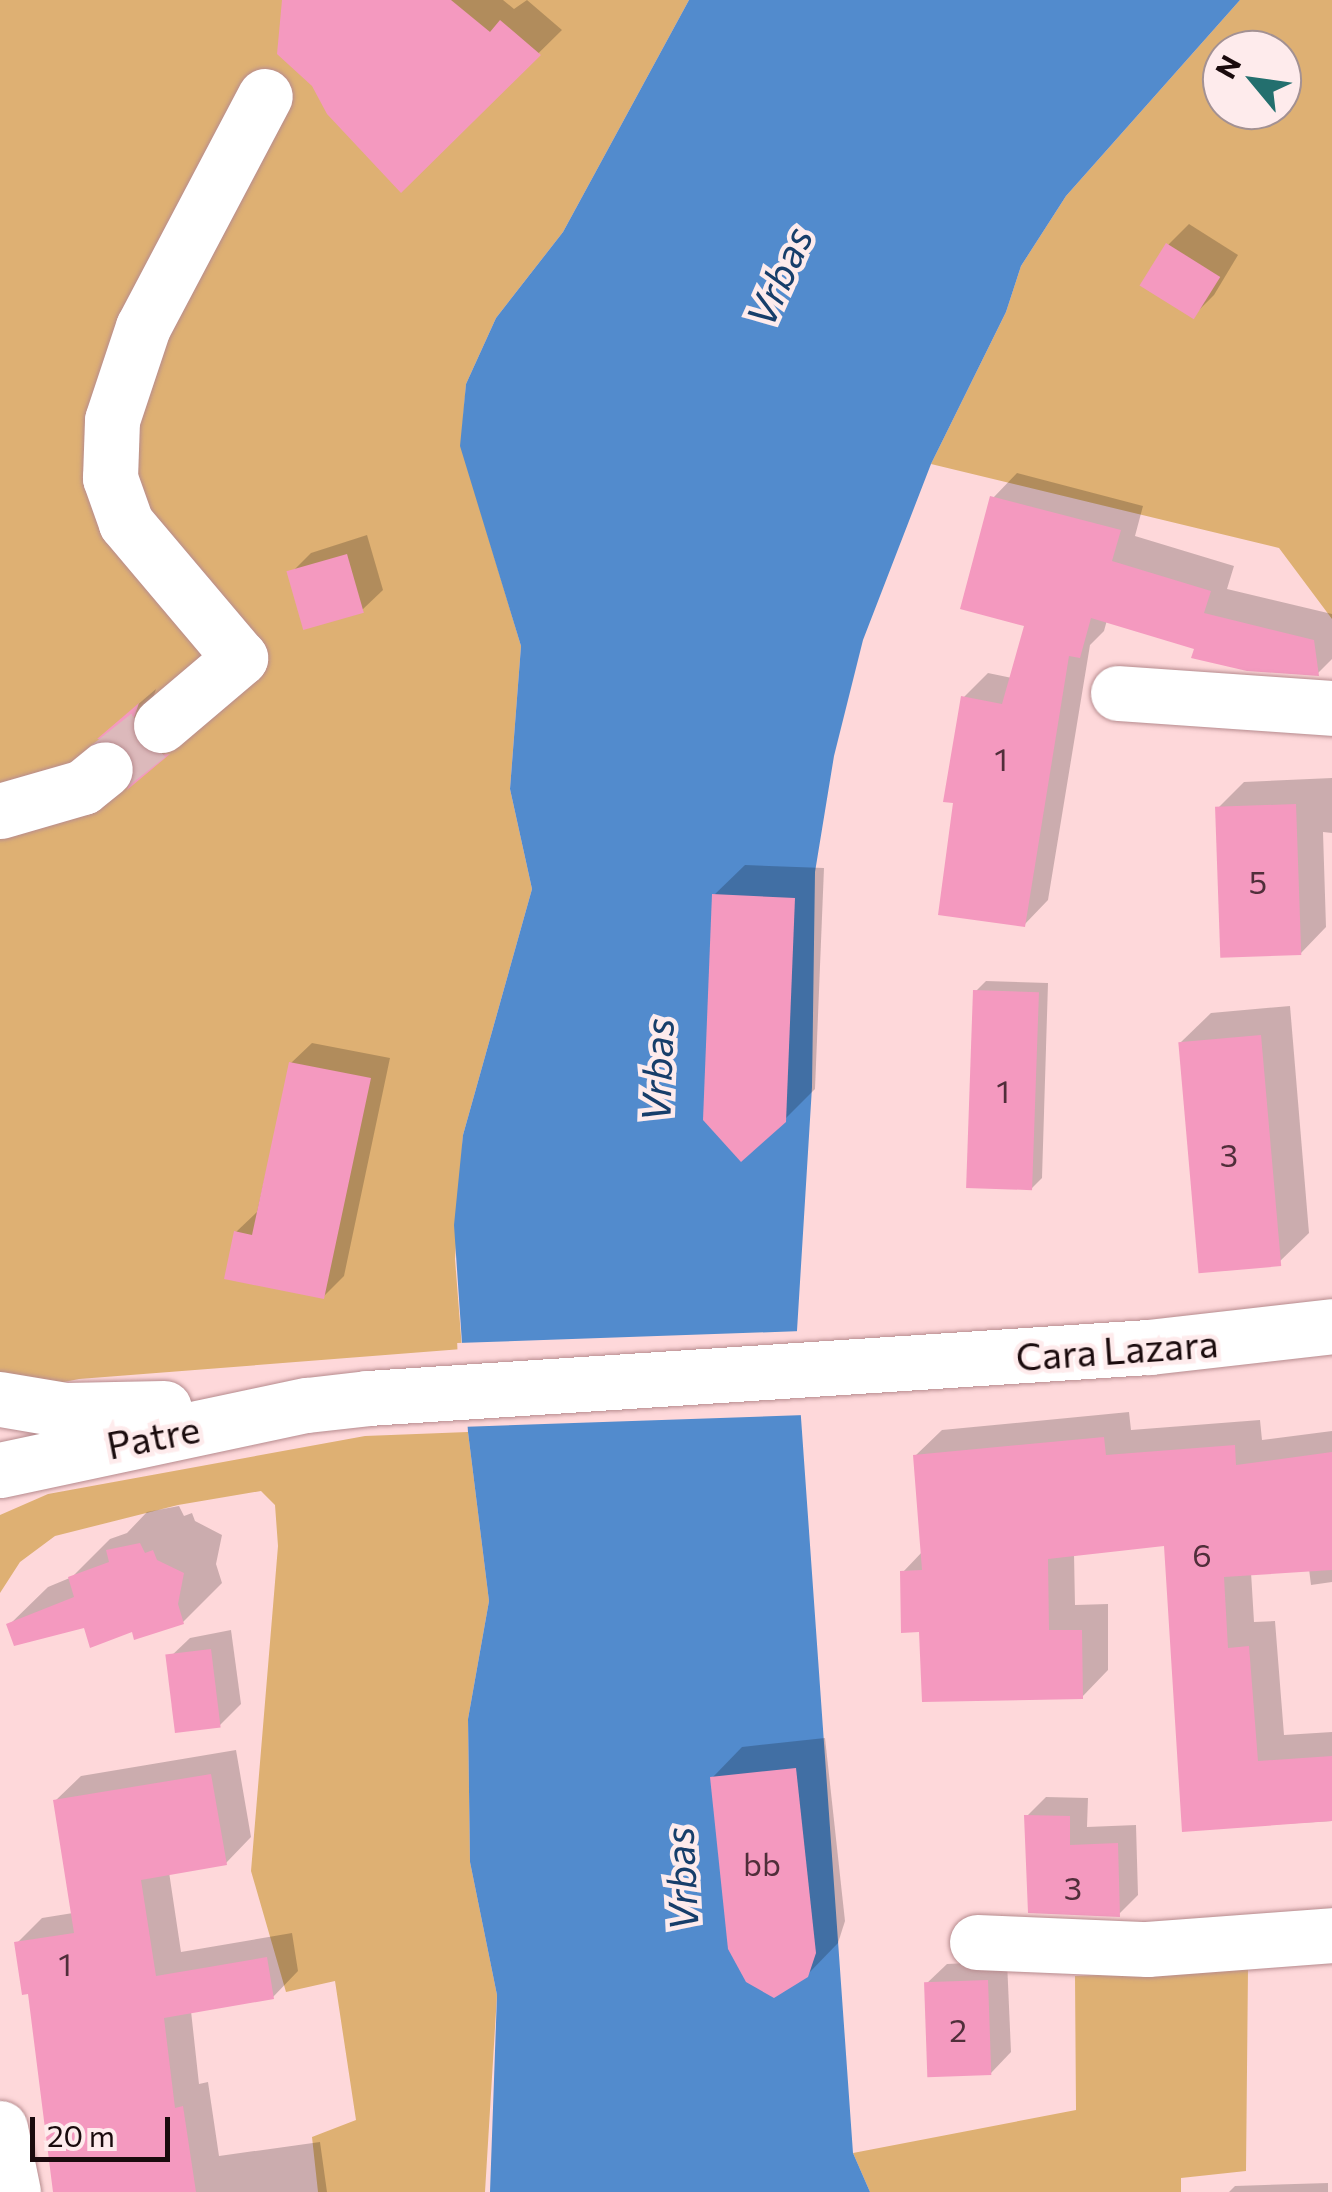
<!DOCTYPE html>
<html>
<head>
<meta charset="utf-8">
<style>
  body { margin:0 }
  #map { position:relative; width:1332px; height:2192px; overflow:hidden; background:#fed8da; font-family:Commissioner,sans-serif }
  div>[style] { position:absolute }
  .green>* { inset:0; background:#deb073 }
  .water>* { inset:0; background:#528bcd }
  .pier>* { inset:0; background:#fed8da; transform-origin:0 0 }
  .shadow>* { inset:0; background:#0003 }
  .building>* { inset:0; background:#f499bf; transform-origin:0 0 }
  .minor-tunnel>* { height:55px; margin-top:-27.5px; transform-origin:0; background:repeating-linear-gradient(90deg,#dcb9bb 0 55px,transparent 0 83px) }
  .roads { filter:drop-shadow(0 0 2px #b68b8e) drop-shadow(0 0 2px #b68b8e) }
  .minor>* { height:55px; margin:-27.5px; padding:0 27.5px; transform-origin:27.5px; border-radius:27.5px; background:#fff }
  span { translate:-50% -50%; white-space:nowrap; text-align:center; line-height:1.15; -webkit-text-stroke:9px #feebec; paint-order:stroke }
  .number-label { font-size:32px; color:#502e3a }
  .number-label span { -webkit-text-stroke-width:0 }
  .street-label { font-size:38px; color:#1a0b0d }
  .water-label { font-size:40px; color:#173e6a; font-style:italic }
  .north { position:absolute; left:1202px; top:30px; width:100px; height:100px; box-sizing:border-box; background:#feebec; border:2px solid #a39193; border-radius:50%; rotate:299deg; font-size:28px; font-weight:700; line-height:40px; text-align:center; color:#1a0b0d }
  .north::after { content:''; display:block; margin:auto; width:35px; height:45px; background:#236f6e; clip-path:polygon(50% 0,100% 100%,50% 72%,0 100%) }
  .scale { position:absolute; left:30px; top:2117px; width:140px; height:45px; box-sizing:border-box; border:5px solid #1a0b0d; border-top:0; padding-left:12px; font-size:30px; line-height:35px; white-space:nowrap; color:#1a0b0d; -webkit-text-stroke:8px #feebec; paint-order:stroke }
</style>
</head>
<body>
<div id="map">
  <div class="green">
    <div style="clip-path:polygon(0 0,689px 0,563px 232px,496px 318px,466px 384px,461px 446px,521px 646px,510px 789px,532px 889px,463px 1135px,455px 1259px,462px 1349px,79px 1379px,34px 1388px,0 1382px)"></div>
    <div style="clip-path:polygon(evenodd,1240px 0,1332px 0,1332px 619px,1279px 548px,931px 464px,1006px 312px,1021px 266px,1066px 196px,1240px 0,1222px 50px,1282px 50px,1282px 110px,1222px 110px,1222px 50px)"></div>
    <div style="clip-path:polygon(468px 1432px,489px 1601px,468px 1719px,470px 1862px,497px 1995px,485px 2192px,318px 2192px,312px 2137px,356px 2120px,335px 1981px,286px 1992px,251px 1871px,278px 1546px,275px 1505px,261px 1491px,178px 1505px,55px 1536px,20px 1562px,0 1593px,0 1515px,48px 1494px,365px 1436px)"></div>
    <div style="clip-path:polygon(1248px 1969px,1246px 2171px,1181px 2178px,1181px 2192px,870px 2192px,853px 2153px,1076px 2110px,1075px 1976px)"></div>
  </div>
  <div class="water">
    <div style="clip-path:polygon(689px 0,1240px 0,1066px 196px,1021px 266px,1006px 312px,931px 464px,863px 640px,834px 756px,815px 872px,812px 1087px,796px 1347px,853px 2153px,870px 2192px,490px 2192px,497px 1995px,470px 1862px,468px 1719px,489px 1601px,468px 1432px,454px 1225px,463px 1135px,532px 889px,510px 789px,521px 646px,460px 446px,466px 384px,496px 318px,563px 232px)"></div>
  </div>
  <div class="pier">
    <div style="left:802px;top:1331px;width:84px;height:345px;rotate:88deg"></div>
  </div>
  <div class="shadow">
    <div style="clip-path:polygon(284px 0,503px 0,514px 9px,527px 0,562px 30px,401px 189px)"></div>
    <div style="clip-path:polygon(1189px 224px,1238px 255px,1214px 295px,1193px 316px,1168px 245px)"></div>
    <div style="clip-path:polygon(1017px 473px,1143px 506px,1135px 536px,1234px 566px,1227px 589px,1332px 614px,1332px 659px,1318px 673px,1197px 647px,1107px 620px,1104px 631px,1090px 645px,1048px 900px,1024px 925px,956px 801px,963px 698px,988px 673px,1012px 678px,1027px 624px,993px 498px)"></div>
    <div style="clip-path:polygon(367px 535px,383px 590px,362px 610px,290px 574px,311px 553px)"></div>
    <div style="clip-path:polygon(156px 689px,150px 708px,186px 735px,132px 783px,139px 765px,121px 719px)"></div>
    <div style="clip-path:polygon(1332px 778px,1332px 833px,1323px 832px,1326px 927px,1301px 953px,1218px 808px,1244px 782px)"></div>
    <div style="clip-path:polygon(745px 865px,824px 868px,815px 1089px,784px 1120px,714px 895px)"></div>
    <div style="clip-path:polygon(986px 981px,1048px 983px,1042px 1178px,1032px 1188px,976px 991px)"></div>
    <div style="clip-path:polygon(1290px 1006px,1309px 1233px,1278px 1263px,1180px 1043px,1211px 1013px)"></div>
    <div style="clip-path:polygon(312px 1043px,390px 1058px,344px 1276px,323px 1297px,236px 1232px,257px 1212px,291px 1063px)"></div>
    <div style="clip-path:polygon(1129px 1412px,1131px 1430px,1260px 1420px,1262px 1440px,1332px 1431px,1332px 1582px,1311px 1585px,1309px 1569px,1251px 1572px,1254px 1622px,1275px 1621px,1284px 1735px,1332px 1732px,1332px 1821px,1184px 1830px,1167px 1543px,1074px 1553px,1075px 1605px,1108px 1604px,1108px 1670px,1082px 1697px,922px 1630px,903px 1572px,923px 1551px,915px 1456px,942px 1430px)"></div>
    <div style="clip-path:polygon(179px 1506px,184px 1516px,192px 1513px,195px 1521px,222px 1535px,216px 1564px,222px 1583px,183px 1622px,134px 1629px,9px 1625px,48px 1587px,72px 1577px,110px 1539px,127px 1533px,147px 1512px)"></div>
    <div style="clip-path:polygon(231px 1630px,241px 1704px,220px 1725px,169px 1658px,190px 1638px)"></div>
    <div style="clip-path:polygon(825px 1738px,845px 1921px,838px 1943px,807px 1975px,747px 1980px,731px 1949px,712px 1778px,742px 1747px)"></div>
    <div style="clip-path:polygon(236px 1750px,251px 1837px,226px 1863px,169px 1872px,181px 1952px,292px 1933px,298px 1971px,273px 1997px,191px 2011px,199px 2084px,208px 2082px,219px 2156px,320px 2142px,327px 2192px,62px 2192px,30px 1991px,17px 1943px,42px 1918px,73px 1913px,55px 1801px,81px 1776px)"></div>
    <div style="clip-path:polygon(1046px 1797px,1088px 1798px,1087px 1827px,1136px 1825px,1138px 1895px,1119px 1914px,1027px 1816px)"></div>
    <div style="clip-path:polygon(1007px 1961px,1011px 2052px,991px 2073px,926px 1984px,947px 1964px)"></div>
    <div style="clip-path:polygon(1328px 2183px,1328px 2192px,1229px 2192px,1235px 2186px)"></div>
  </div>
  <div class="building">
    <div style="clip-path:polygon(282px 0,451px 0,490px 32px,500px 20px,541px 55px,401px 193px,327px 114px,312px 86px,277px 54px)"></div>
    <div style="left:1166px;top:243px;width:64px;height:50px;rotate:32deg"></div>
    <div style="clip-path:polygon(990px 496px,1121px 530px,1112px 561px,1211px 591px,1204px 613px,1314px 640px,1319px 676px,1247px 671px,1191px 658px,1194px 649px,1091px 618px,1080px 658px,1069px 656px,1025px 927px,938px 915px,953px 803px,943px 802px,961px 696px,1002px 704px,1024px 626px,960px 609px)"></div>
    <div style="left:347px;top:554px;width:61px;height:63px;rotate:74deg"></div>
    <div style="clip-path:polygon(139px 703px,130px 730px,137px 744px,151px 755px,170px 754px,127px 790px,136px 765px,130px 750px,115px 740px,97px 739px)"></div>
    <div style="left:1296px;top:804px;width:151px;height:81px;rotate:88deg"></div>
    <div style="clip-path:polygon(712px 894px,795px 898px,786px 1122px,741px 1162px,703px 1120px)"></div>
    <div style="left:973px;top:990px;width:66px;height:198px;rotate:2deg"></div>
    <div style="left:1261px;top:1035px;width:232px;height:83px;rotate:85deg"></div>
    <div style="clip-path:polygon(289px 1062px,371px 1078px,324px 1299px,224px 1279px,234px 1231px,252px 1235px)"></div>
    <div style="clip-path:polygon(1104px 1437px,1106px 1455px,1235px 1445px,1236px 1465px,1332px 1452px,1332px 1570px,1224px 1577px,1228px 1648px,1249px 1646px,1258px 1761px,1332px 1756px,1332px 1821px,1182px 1832px,1164px 1546px,1048px 1559px,1049px 1630px,1082px 1630px,1083px 1699px,922px 1702px,919px 1632px,901px 1633px,900px 1571px,922px 1570px,913px 1455px)"></div>
    <div style="clip-path:polygon(140px 1543px,145px 1553px,153px 1550px,157px 1560px,184px 1573px,178px 1604px,184px 1624px,134px 1640px,132px 1632px,90px 1648px,84px 1628px,14px 1646px,6px 1624px,74px 1597px,68px 1577px,109px 1562px,106px 1550px)"></div>
    <div style="left:211px;top:1649px;width:79px;height:46px;rotate:83deg"></div>
    <div style="clip-path:polygon(796px 1768px,816px 1953px,808px 1977px,774px 1998px,746px 1982px,728px 1949px,710px 1777px)"></div>
    <div style="clip-path:polygon(211px 1774px,227px 1865px,141px 1880px,156px 1976px,267px 1957px,274px 1999px,164px 2018px,175px 2108px,183px 2106px,196px 2192px,53px 2192px,28px 1994px,22px 1995px,14px 1942px,74px 1933px,53px 1800px)"></div>
    <div style="clip-path:polygon(1024px 1815px,1070px 1816px,1070px 1845px,1118px 1843px,1120px 1917px,1028px 1913px)"></div>
    <div style="left:988px;top:1980px;width:95px;height:64px;rotate:88deg"></div>
  </div>
  <div class="minor-tunnel">
    <div style="left:105px;top:769px;width:71px;rotate:-38.2deg"></div>
  </div>
  <div class="roads">
    <div class="minor">
      <div style="left:1118px;top:693px;width:215px;rotate:4deg"></div>
      <div style="left:161px;top:725px;width:104px;rotate:-40.3deg"></div>
      <div style="left:240px;top:658px;width:177px;rotate:-130.2deg"></div>
      <div style="left:126px;top:523px;width:48px;rotate:-109.6deg"></div>
      <div style="left:110px;top:478px;width:58px;rotate:-88deg"></div>
      <div style="left:112px;top:420px;width:98px;rotate:-71.6deg"></div>
      <div style="left:143px;top:327px;width:261px;rotate:-62.2deg"></div>
      <div style="left:0;top:811px;width:86px;rotate:-16.1deg"></div>
      <div style="left:83px;top:787px;width:28px;rotate:-39deg"></div>
      <div style="left:0;top:1399px;width:67px;rotate:9.5deg"></div>
      <div style="left:66px;top:1410px;width:98px;rotate:-1.2deg"></div>
      <div style="left:0;top:1470px;width:314px;rotate:-12deg"></div>
      <div style="left:307px;top:1405px;width:61px;rotate:-6.5deg"></div>
      <div style="left:368px;top:1398px;width:783px;rotate:-3.74deg"></div>
      <div style="left:1149px;top:1347px;width:184px;rotate:-6.5deg"></div>
      <div style="left:977px;top:1942px;width:170px;rotate:2.4deg"></div>
      <div style="left:1147px;top:1949px;width:186px;rotate:-4.3deg"></div>
      <div style="left:0;top:2128px;width:65px;rotate:78.5deg"></div>
    </div>
  </div>
  <div class="number-label">
    <span style="left:1001px;top:758px">1</span>
    <span style="left:1258px;top:881px">5</span>
    <span style="left:1003px;top:1090px">1</span>
    <span style="left:1229px;top:1154px">3</span>
    <span style="left:1202px;top:1554px">6</span>
    <span style="left:762px;top:1863px">bb</span>
    <span style="left:1073px;top:1887px">3</span>
    <span style="left:65px;top:1963px">1</span>
    <span style="left:958px;top:2029px">2</span>
  </div>
  <div class="street-label">
    <span style="left:1117px;top:1349px;rotate:-4deg">Cara Lazara</span>
    <span style="left:153px;top:1436px;rotate:-11deg">Patre</span>
  </div>
  <div class="water-label">
    <span style="left:778px;top:276px;rotate:-66deg">Vrbas</span>
    <span style="left:656px;top:1070px;rotate:-88deg">Vrbas</span>
    <span style="left:680px;top:1879px;rotate:-93deg">Vrbas</span>
  </div>
  <div class="north">N</div>
  <div class="scale">20 m</div>
</div>
</body>
</html>
